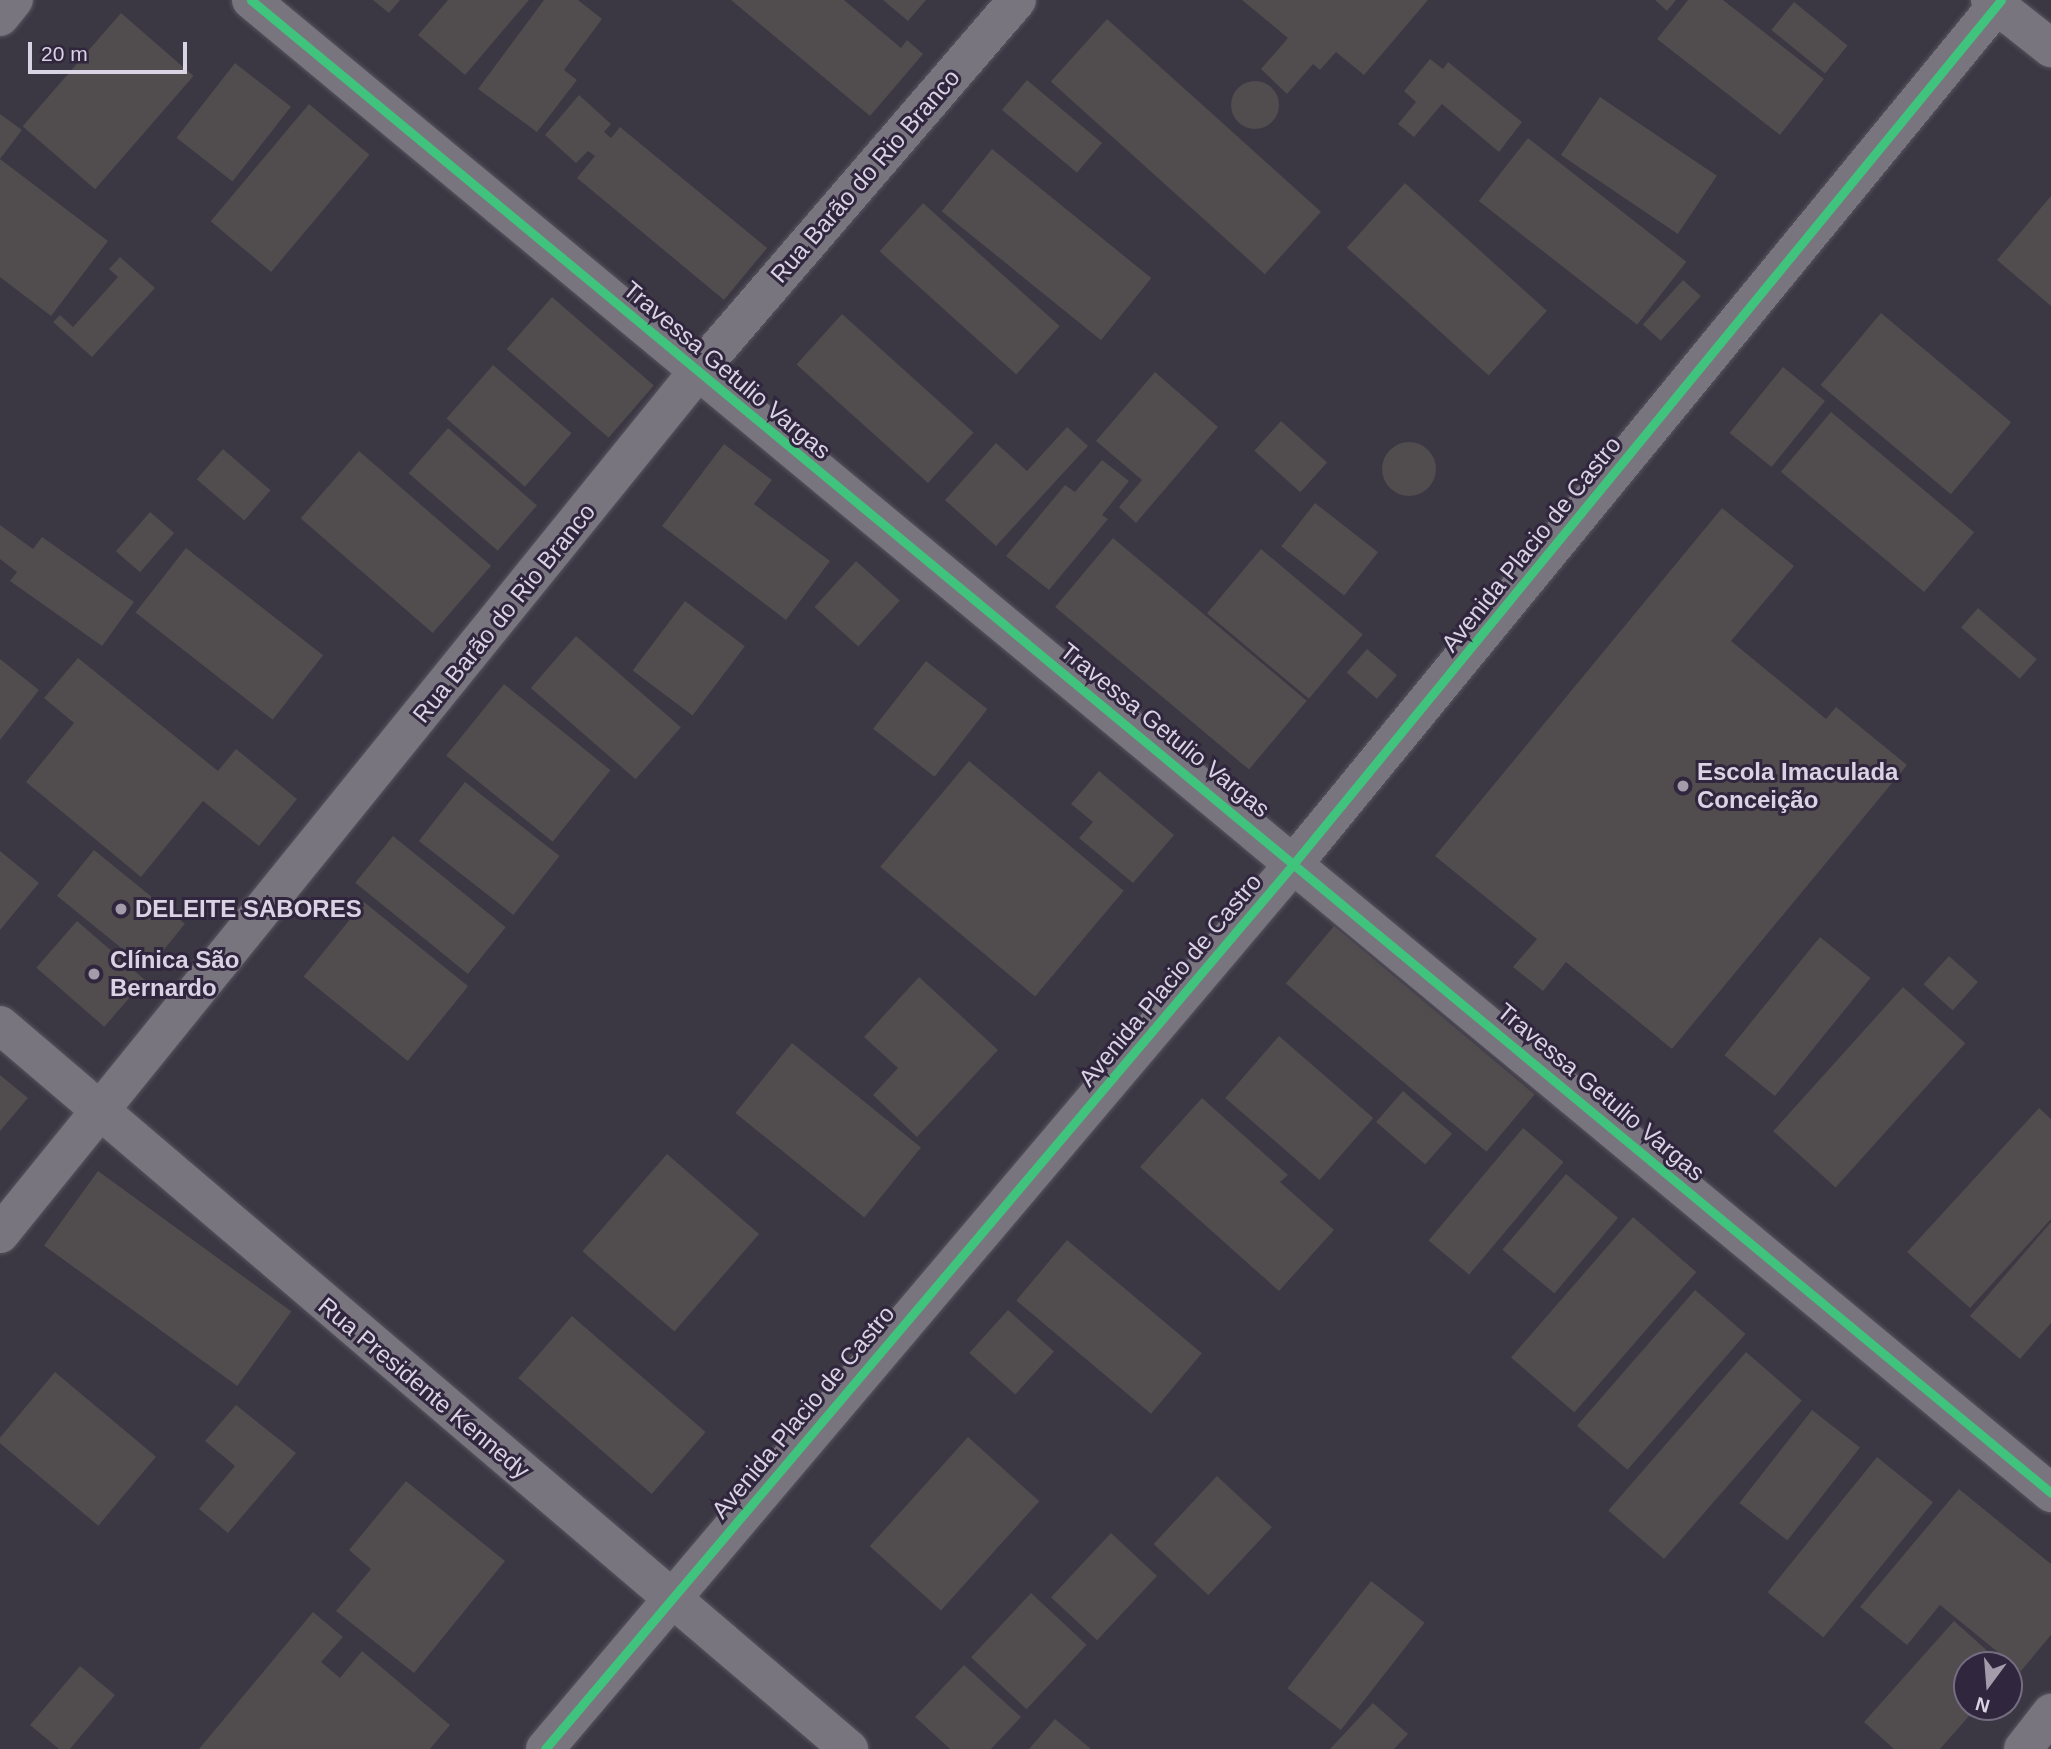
<!DOCTYPE html>
<html>
<head>
<meta charset="utf-8">
<style>
  body { margin:0 }
  #map { position:relative; width:2051px; height:1749px; overflow:hidden; background:#3b3743; font-family:Helvetica,sans-serif }
  div>[style] { position:absolute }
  .building>* { inset:0; background:#514c4e; transform-origin:0 0 }
  .round { border-radius:50% }
  .roads { filter:drop-shadow(0 0 2px #57535e) drop-shadow(0 0 2px #57535e) }
  .minor>* { height:38px; margin:-19px; padding:0 19px; transform-origin:19px; border-radius:19px; background:#79757f }
  .cycleway>* { height:9px; margin:-4.5px; padding:0 4.5px; transform-origin:4.5px; border-radius:4.5px; background:#40c37c }
  .dots>* { width:19px; height:19px; translate:-50% -50%; box-sizing:border-box; border:4px solid #30273e; border-radius:50% }
  span { translate:-50% -50%; white-space:nowrap; text-align:center; line-height:1.15; -webkit-text-stroke:6px #30273e; paint-order:stroke }
  .street-label { font-size:24px; color:#d9d3e3 }
  .poi-label { font-size:24px; color:#d9d3e3; font-weight:700 }
  .left { translate:0 -50%; text-align:left }
  .north { position:absolute; left:1953px; top:1651px; width:70px; height:70px; box-sizing:border-box; background:#30273e; border:2px solid #746c80; border-radius:50%; rotate:196deg; font-size:19px; font-weight:700; line-height:28px; text-align:center; color:#d9d3e3 }
  .north::after { content:''; display:block; margin:auto; width:24px; height:32px; background:#a29cab; clip-path:polygon(50% 0,100% 100%,50% 72%,0 100%) }
  .scale { position:absolute; left:28px; top:42px; width:159px; height:32px; box-sizing:border-box; border:4px solid #d9d3e3; border-top:0; padding-left:9px; font-size:21px; line-height:24px; white-space:nowrap; color:#d9d3e3; -webkit-text-stroke:5px #30273e; paint-order:stroke }
</style>
</head>
<body>
<div id="map">
  <div class="building">
    <div style="clip-path:polygon(373px 0,400px 0,389px 13px)"></div>
    <div style="clip-path:polygon(448px 0,529px 0,465px 75px,418px 35px)"></div>
    <div style="clip-path:polygon(544px 0,578px 0,602px 19px,564px 70px,577px 80px,537px 132px,478px 89px)"></div>
    <div style="clip-path:polygon(731px 0,844px 0,901px 48px,907px 40px,923px 54px,870px 116px)"></div>
    <div style="clip-path:polygon(883px 0,926px 0,908px 21px)"></div>
    <div style="clip-path:polygon(1242px 0,1428px 0,1364px 75px,1336px 52px,1320px 70px,1313px 64px,1287px 94px,1261px 69px,1288px 38px)"></div>
    <div style="clip-path:polygon(1655px 0,1676px 0,1667px 11px)"></div>
    <div style="clip-path:polygon(1688px 0,1723px 0,1824px 79px,1780px 135px,1657px 39px)"></div>
    <div style="left:1794px;top:2px;width:69px;height:36px;rotate:39deg"></div>
    <div style="left:121px;top:13px;width:96px;height:150px;rotate:41deg"></div>
    <div style="left:1107px;top:19px;width:288px;height:84px;rotate:42deg"></div>
    <div style="clip-path:polygon(1430px 59px,1443px 69px,1448px 62px,1522px 122px,1499px 152px,1442px 104px,1414px 137px,1398px 124px,1416px 102px,1404px 91px)"></div>
    <div style="left:235px;top:63px;width:71px;height:95px;rotate:38deg"></div>
    <div style="left:1027px;top:80px;width:98px;height:39px;rotate:40deg"></div>
    <div class="round" style="left:1231px;top:81px;width:48px;height:48px"></div>
    <div style="clip-path:polygon(579px 95px,611px 124px,604px 132px,611px 138px,620px 127px,767px 248px,724px 300px,577px 178px,595px 156px,588px 151px,576px 163px,545px 135px)"></div>
    <div style="left:1600px;top:97px;width:141px;height:70px;rotate:34deg"></div>
    <div style="left:309px;top:104px;width:79px;height:153px;rotate:40deg"></div>
    <div style="clip-path:polygon(0 114px,22px 130px,0 159px,108px 241px,51px 316px,0 277px)"></div>
    <div style="left:1528px;top:138px;width:201px;height:80px;rotate:38deg"></div>
    <div style="left:992px;top:149px;width:205px;height:80px;rotate:39deg"></div>
    <div style="left:1405px;top:183px;width:191px;height:87px;rotate:42deg"></div>
    <div style="clip-path:polygon(2051px 196px,2051px 306px,1997px 260px)"></div>
    <div style="left:923px;top:203px;width:184px;height:65px;rotate:42deg"></div>
    <div style="clip-path:polygon(120px 257px,155px 288px,92px 357px,53px 322px,60px 315px,73px 327px,118px 277px,109px 269px)"></div>
    <div style="left:1683px;top:280px;width:24px;height:60px;rotate:42deg"></div>
    <div style="left:552px;top:297px;width:135px;height:69px;rotate:41deg"></div>
    <div style="left:1881px;top:313px;width:170px;height:94px;rotate:40deg"></div>
    <div style="left:842px;top:314px;width:177px;height:68px;rotate:42deg"></div>
    <div style="left:493px;top:365px;width:104px;height:71px;rotate:41deg"></div>
    <div style="left:1783px;top:367px;width:54px;height:85px;rotate:39deg"></div>
    <div style="clip-path:polygon(1155px 372px,1218px 427px,1136px 523px,1119px 507px,1142px 480px,1096px 441px)"></div>
    <div style="left:1831px;top:412px;width:187px;height:78px;rotate:40deg"></div>
    <div style="left:1281px;top:421px;width:62px;height:40px;rotate:42deg"></div>
    <div style="clip-path:polygon(1067px 427px,1088px 446px,996px 546px,945px 500px,996px 443px,1027px 471px)"></div>
    <div style="left:448px;top:428px;width:118px;height:60px;rotate:41deg"></div>
    <div class="round" style="left:1382px;top:442px;width:54px;height:54px"></div>
    <div style="clip-path:polygon(724px 444px,772px 480px,754px 504px,830px 561px,786px 620px,662px 526px)"></div>
    <div style="left:223px;top:449px;width:63px;height:40px;rotate:41deg"></div>
    <div style="left:359px;top:451px;width:175px;height:89px;rotate:41deg"></div>
    <div style="clip-path:polygon(1102px 460px,1129px 481px,1102px 515px,1108px 519px,1049px 590px,1006px 556px,1065px 485px,1075px 492px)"></div>
    <div style="left:1315px;top:503px;width:80px;height:55px;rotate:38deg"></div>
    <div style="clip-path:polygon(1722px 508px,1794px 566px,1731px 641px,1826px 719px,1836px 707px,1907px 765px,1672px 1049px,1566px 962px,1543px 991px,1513px 967px,1537px 939px,1435px 856px)"></div>
    <div style="left:150px;top:512px;width:32px;height:52px;rotate:41deg"></div>
    <div style="clip-path:polygon(0 525px,33px 549px,42px 537px,134px 602px,102px 646px,10px 581px,17px 572px,0 559px)"></div>
    <div style="left:1113px;top:538px;width:253px;height:90px;rotate:40deg"></div>
    <div style="left:186px;top:548px;width:174px;height:82px;rotate:38deg"></div>
    <div style="left:1261px;top:549px;width:133px;height:84px;rotate:40deg"></div>
    <div style="left:856px;top:561px;width:59px;height:62px;rotate:42deg"></div>
    <div style="left:685px;top:601px;width:75px;height:87px;rotate:37deg"></div>
    <div style="left:1978px;top:608px;width:78px;height:26px;rotate:41deg"></div>
    <div style="left:576px;top:636px;width:139px;height:69px;rotate:41deg"></div>
    <div style="left:1367px;top:649px;width:40px;height:31px;rotate:41deg"></div>
    <div style="clip-path:polygon(78px 658px,218px 771px,236px 749px,297px 799px,259px 846px,203px 801px,141px 877px,26px 782px,74px 723px,44px 698px)"></div>
    <div style="clip-path:polygon(0 659px,39px 690px,0 740px)"></div>
    <div style="left:926px;top:661px;width:78px;height:86px;rotate:38deg"></div>
    <div style="left:504px;top:684px;width:137px;height:92px;rotate:39deg"></div>
    <div style="left:969px;top:761px;width:202px;height:138px;rotate:40deg"></div>
    <div style="clip-path:polygon(1099px 771px,1174px 835px,1133px 883px,1079px 838px,1093px 822px,1071px 804px)"></div>
    <div style="left:465px;top:782px;width:120px;height:75px;rotate:38deg"></div>
    <div style="left:393px;top:836px;width:145px;height:60px;rotate:39deg"></div>
    <div style="left:94px;top:850px;width:117px;height:59px;rotate:39deg"></div>
    <div style="clip-path:polygon(0 851px,39px 883px,0 930px)"></div>
    <div style="left:364px;top:902px;width:134px;height:96px;rotate:39deg"></div>
    <div style="left:77px;top:921px;width:90px;height:62px;rotate:41deg"></div>
    <div style="left:1334px;top:926px;width:262px;height:75px;rotate:40deg"></div>
    <div style="left:1820px;top:937px;width:65px;height:152px;rotate:39deg"></div>
    <div style="left:1949px;top:956px;width:39px;height:38px;rotate:42deg"></div>
    <div style="clip-path:polygon(919px 977px,998px 1050px,917px 1137px,873px 1095px,898px 1068px,864px 1037px)"></div>
    <div style="left:1903px;top:987px;width:84px;height:194px;rotate:42deg"></div>
    <div style="left:1279px;top:1036px;width:125px;height:82px;rotate:41deg"></div>
    <div style="left:792px;top:1043px;width:166px;height:90px;rotate:39deg"></div>
    <div style="clip-path:polygon(0 1075px,28px 1098px,0 1131px)"></div>
    <div style="left:1403px;top:1091px;width:65px;height:41px;rotate:41deg"></div>
    <div style="clip-path:polygon(1202px 1098px,1288px 1175px,1280px 1182px,1334px 1230px,1279px 1291px,1140px 1167px)"></div>
    <div style="clip-path:polygon(2039px 1108px,2051px 1119px,2051px 1219px,1970px 1308px,1907px 1252px)"></div>
    <div style="left:1523px;top:1128px;width:53px;height:147px;rotate:40deg"></div>
    <div style="left:667px;top:1154px;width:122px;height:129px;rotate:41deg"></div>
    <div style="left:98px;top:1171px;width:239px;height:92px;rotate:36deg"></div>
    <div style="left:1566px;top:1174px;width:68px;height:99px;rotate:40deg"></div>
    <div style="left:1633px;top:1217px;width:84px;height:186px;rotate:41deg"></div>
    <div style="clip-path:polygon(2051px 1222px,2051px 1323px,2020px 1359px,1970px 1316px)"></div>
    <div style="left:1067px;top:1240px;width:176px;height:79px;rotate:40deg"></div>
    <div style="left:1695px;top:1290px;width:67px;height:180px;rotate:41deg"></div>
    <div style="left:1008px;top:1310px;width:62px;height:58px;rotate:42deg"></div>
    <div style="left:572px;top:1316px;width:177px;height:82px;rotate:41deg"></div>
    <div style="left:1746px;top:1352px;width:74px;height:210px;rotate:41deg"></div>
    <div style="left:55px;top:1372px;width:132px;height:90px;rotate:40deg"></div>
    <div style="clip-path:polygon(236px 1405px,296px 1453px,228px 1533px,199px 1509px,235px 1466px,205px 1441px)"></div>
    <div style="left:1812px;top:1410px;width:61px;height:118px;rotate:38deg"></div>
    <div style="left:968px;top:1437px;width:96px;height:147px;rotate:42deg"></div>
    <div style="left:1877px;top:1457px;width:72px;height:174px;rotate:39deg"></div>
    <div style="left:1217px;top:1476px;width:75px;height:93px;rotate:43deg"></div>
    <div style="clip-path:polygon(406px 1481px,505px 1561px,414px 1673px,336px 1611px,371px 1569px,349px 1550px)"></div>
    <div style="clip-path:polygon(1959px 1489px,2051px 1564px,2051px 1635px,2021px 1671px,1940px 1605px,1907px 1645px,1860px 1607px)"></div>
    <div style="left:1111px;top:1533px;width:63px;height:88px;rotate:43deg"></div>
    <div style="left:1371px;top:1581px;width:68px;height:136px;rotate:38deg"></div>
    <div style="left:1031px;top:1593px;width:76px;height:88px;rotate:43deg"></div>
    <div style="clip-path:polygon(313px 1612px,343px 1637px,321px 1662px,340px 1678px,362px 1651px,450px 1725px,430px 1749px,199px 1749px)"></div>
    <div style="clip-path:polygon(1954px 1621px,2003px 1665px,1967px 1665px,1967px 1707px,1977px 1707px,1940px 1749px,1894px 1749px,1864px 1722px)"></div>
    <div style="clip-path:polygon(964px 1665px,1021px 1717px,991px 1749px,950px 1749px,915px 1717px)"></div>
    <div style="clip-path:polygon(80px 1666px,115px 1695px,70px 1749px,59px 1749px,30px 1725px)"></div>
    <div style="clip-path:polygon(1373px 1703px,1408px 1734px,1394px 1749px,1330px 1749px)"></div>
    <div style="clip-path:polygon(1055px 1719px,1091px 1749px,1029px 1749px)"></div>
  </div>
  <div class="roads">
    <div class="minor">
      <div style="left:251px;top:0;width:2339px;rotate:39.67deg"></div>
      <div style="left:1990px;top:0;width:78px;rotate:38.2deg"></div>
      <div style="left:0;top:17px;width:22px;rotate:-51deg"></div>
      <div style="left:0;top:1025px;width:1116px;rotate:40.46deg"></div>
      <div style="left:0;top:1234px;width:1110px;rotate:-51.03deg"></div>
      <div style="left:698px;top:371px;width:489px;rotate:-49.3deg"></div>
      <div style="left:545px;top:1749px;width:1162px;rotate:-49.78deg"></div>
      <div style="left:1295px;top:862px;width:1114px;rotate:-50.68deg"></div>
      <div style="left:2023px;top:1749px;width:46px;rotate:-52.1deg"></div>
    </div>
  </div>
  <div class="cycleway">
    <div style="left:251px;top:0;width:2339px;rotate:39.67deg"></div>
    <div style="left:545px;top:1749px;width:1162px;rotate:-49.78deg"></div>
    <div style="left:1295px;top:862px;width:1114px;rotate:-50.68deg"></div>
  </div>
  <div class="dots">
    <div style="left:1683px;top:786px;background:#a29cab"></div>
    <div style="left:121px;top:909px;background:#a29cab"></div>
    <div style="left:94px;top:974px;background:#a29cab"></div>
  </div>
  <div class="street-label">
    <span style="left:865px;top:176px;rotate:-49deg">Rua Barão do Rio Branco</span>
    <span style="left:727px;top:370px;rotate:40deg">Travessa Getulio Vargas</span>
    <span style="left:1531px;top:544px;rotate:-51deg">Avenida Placio de Castro</span>
    <span style="left:504px;top:613px;rotate:-51deg">Rua Barão do Rio Branco</span>
    <span style="left:1165px;top:730px;rotate:39deg">Travessa Getulio Vargas</span>
    <span style="left:1170px;top:980px;rotate:-50deg">Avenida Placio de Castro</span>
    <span style="left:1601px;top:1092px;rotate:40deg">Travessa Getulio Vargas</span>
    <span style="left:424px;top:1388px;rotate:40deg">Rua Presidente Kennedy</span>
    <span style="left:803px;top:1412px;rotate:-50deg">Avenida Placio de Castro</span>
  </div>
  <div class="poi-label">
    <span class="left" style="left:1697px;top:786px">Escola Imaculada<br>Conceição</span>
    <span class="left" style="left:135px;top:909px">DELEITE SABORES</span>
    <span class="left" style="left:110px;top:974px">Clínica São<br>Bernardo</span>
  </div>
  <div class="north">N</div>
  <div class="scale">20 m</div>
</div>
</body>
</html>
